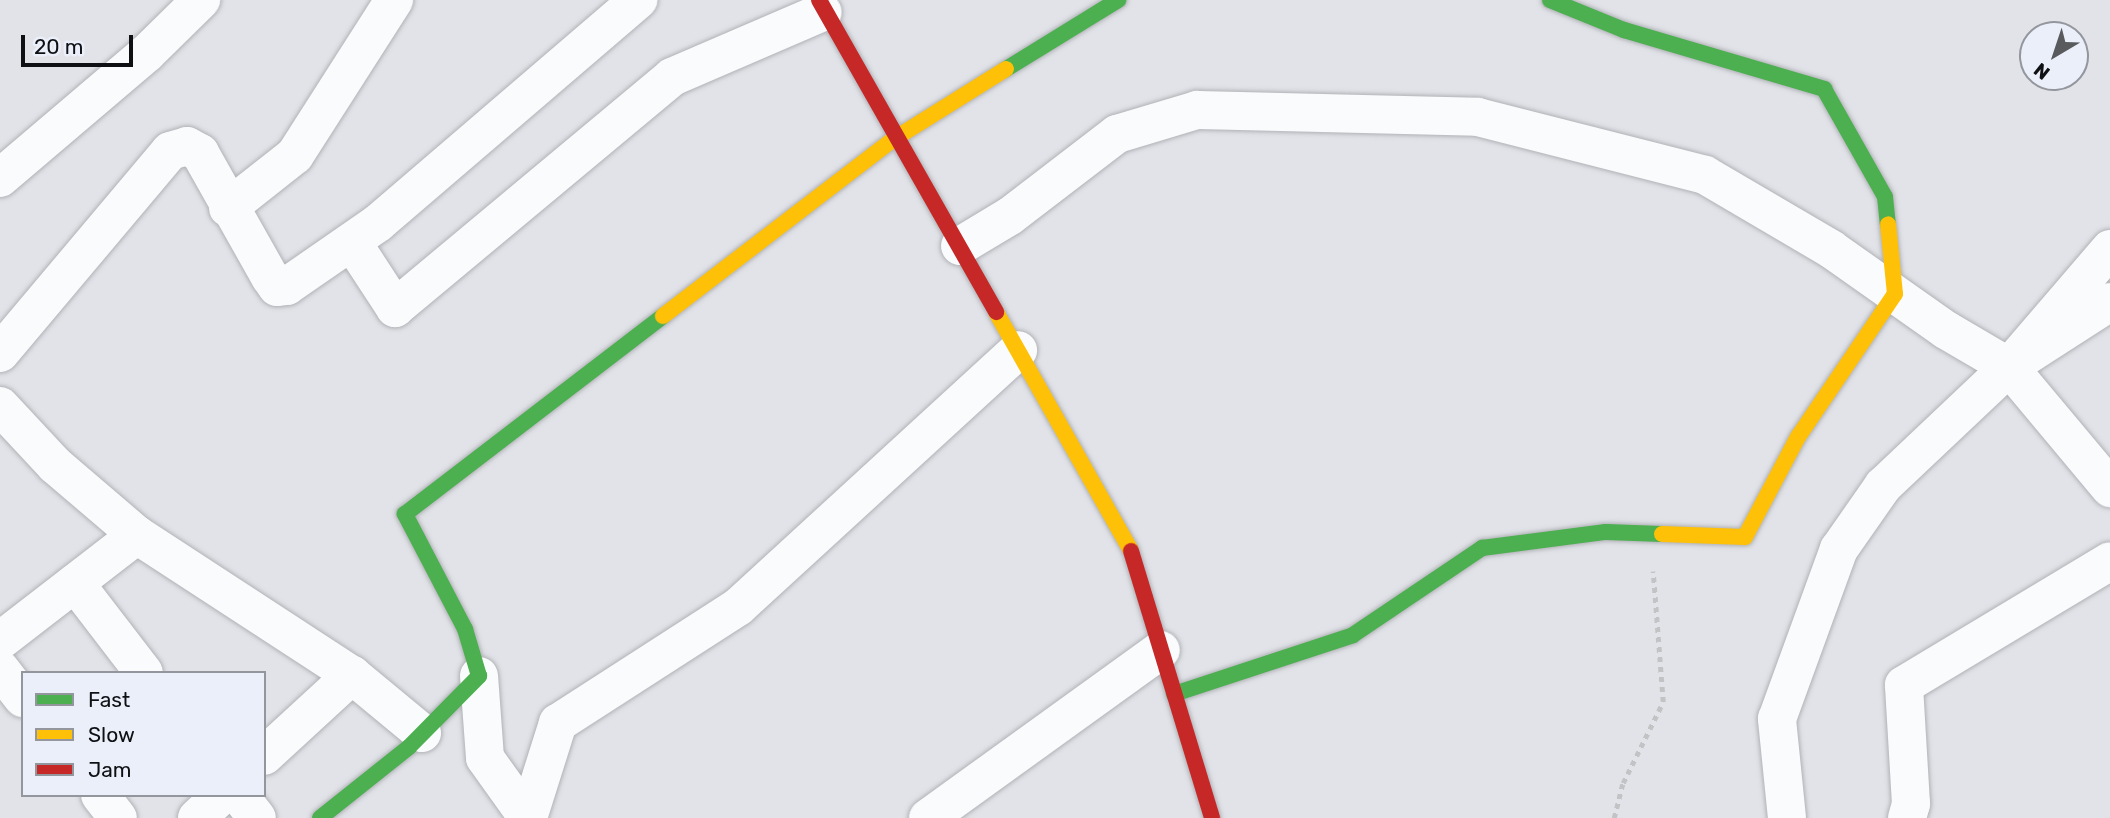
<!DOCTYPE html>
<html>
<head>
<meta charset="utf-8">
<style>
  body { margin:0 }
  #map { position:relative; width:2110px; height:818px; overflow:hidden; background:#e1e3e8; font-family:Rubik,sans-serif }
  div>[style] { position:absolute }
  .path>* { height:4.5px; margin-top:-2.25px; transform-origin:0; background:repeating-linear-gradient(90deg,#c1c3c4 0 5px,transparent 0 10px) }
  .roads { filter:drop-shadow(0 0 2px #b1b2b6) drop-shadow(0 0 2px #b1b2b6) }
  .street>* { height:38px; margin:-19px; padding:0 19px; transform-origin:19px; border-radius:19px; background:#fafbfc }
  .fast>* { height:16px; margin:-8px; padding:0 8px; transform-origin:8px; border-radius:8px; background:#4caf50 }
  .slow>* { height:16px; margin:-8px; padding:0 8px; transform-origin:8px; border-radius:8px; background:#ffc107 }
  .jam>* { height:16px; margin:-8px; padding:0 8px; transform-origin:8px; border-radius:8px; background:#c62828 }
  span { translate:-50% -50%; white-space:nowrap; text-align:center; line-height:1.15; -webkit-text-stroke:6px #ebeff9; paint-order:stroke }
  .legend { position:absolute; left:21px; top:671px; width:245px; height:126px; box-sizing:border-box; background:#ebeff9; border:2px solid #93969d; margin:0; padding:9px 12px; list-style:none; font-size:21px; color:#0e1013 }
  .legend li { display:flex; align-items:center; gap:14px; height:35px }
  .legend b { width:35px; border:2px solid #93969d }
  .north { position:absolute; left:2019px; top:21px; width:70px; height:70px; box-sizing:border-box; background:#ebeff9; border:2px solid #93969d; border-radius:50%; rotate:219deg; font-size:19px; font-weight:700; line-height:28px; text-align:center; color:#0e1013 }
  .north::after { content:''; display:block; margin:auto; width:24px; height:32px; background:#585a5e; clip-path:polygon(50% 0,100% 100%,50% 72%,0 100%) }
  .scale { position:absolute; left:21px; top:35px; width:112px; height:32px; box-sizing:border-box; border:4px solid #0e1013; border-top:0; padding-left:9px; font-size:21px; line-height:24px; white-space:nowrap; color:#0e1013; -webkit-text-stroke:5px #ebeff9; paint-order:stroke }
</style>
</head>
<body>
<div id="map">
  <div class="path">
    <div style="left:1614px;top:818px;width:36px;rotate:-76deg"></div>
    <div style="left:1623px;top:783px;width:90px;rotate:-63.7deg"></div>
    <div style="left:1663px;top:702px;width:131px;rotate:-94.4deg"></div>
  </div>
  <div class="roads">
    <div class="street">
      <div style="left:0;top:178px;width:193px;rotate:-40.4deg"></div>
      <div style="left:147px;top:53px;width:76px;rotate:-44.5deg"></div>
      <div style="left:228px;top:208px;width:85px;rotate:-38.3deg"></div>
      <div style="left:295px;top:155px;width:184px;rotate:-57.4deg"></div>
      <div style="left:352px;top:242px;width:79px;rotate:56.9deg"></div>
      <div style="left:395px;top:308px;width:361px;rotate:-39.8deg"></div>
      <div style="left:672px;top:77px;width:164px;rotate:-23.3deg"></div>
      <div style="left:960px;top:246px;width:58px;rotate:-31deg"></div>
      <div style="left:1010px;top:216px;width:135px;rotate:-37.5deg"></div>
      <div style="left:1117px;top:134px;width:84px;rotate:-16.7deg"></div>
      <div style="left:1197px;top:110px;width:281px;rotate:1.4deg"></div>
      <div style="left:1478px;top:117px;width:234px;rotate:14.3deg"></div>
      <div style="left:1705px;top:175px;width:146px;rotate:30.4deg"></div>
      <div style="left:1831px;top:249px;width:141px;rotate:35.2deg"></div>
      <div style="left:1946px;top:330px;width:73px;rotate:30.4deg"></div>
      <div style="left:2110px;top:249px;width:155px;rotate:130.6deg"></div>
      <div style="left:2009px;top:367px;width:158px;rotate:50.1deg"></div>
      <div style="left:0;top:353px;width:264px;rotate:-49.9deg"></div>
      <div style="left:170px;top:151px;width:18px;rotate:-16deg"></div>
      <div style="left:187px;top:146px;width:15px;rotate:28deg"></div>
      <div style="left:200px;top:153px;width:142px;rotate:60.6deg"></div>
      <div style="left:270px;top:277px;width:12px;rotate:55deg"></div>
      <div style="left:277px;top:287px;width:10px;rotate:-6deg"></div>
      <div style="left:287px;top:286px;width:111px;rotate:-34.7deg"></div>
      <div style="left:378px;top:223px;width:343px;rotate:-40.6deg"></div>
      <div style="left:0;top:406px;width:81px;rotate:47deg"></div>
      <div style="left:55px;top:465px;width:108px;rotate:40.5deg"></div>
      <div style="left:137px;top:535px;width:173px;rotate:142.3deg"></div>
      <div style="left:137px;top:535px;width:257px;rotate:33.1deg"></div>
      <div style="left:352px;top:675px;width:91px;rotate:39.6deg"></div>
      <div style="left:75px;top:583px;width:113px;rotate:52.5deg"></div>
      <div style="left:0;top:669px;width:37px;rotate:52deg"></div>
      <div style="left:479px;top:676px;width:82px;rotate:85.8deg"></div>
      <div style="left:485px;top:758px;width:74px;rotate:54.4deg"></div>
      <div style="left:264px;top:756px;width:120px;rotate:-42.6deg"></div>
      <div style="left:100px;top:795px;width:29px;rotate:52deg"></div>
      <div style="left:239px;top:795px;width:29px;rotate:52deg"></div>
      <div style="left:197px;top:818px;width:34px;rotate:-43deg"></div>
      <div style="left:528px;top:818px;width:100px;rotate:-72.5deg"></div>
      <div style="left:558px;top:723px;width:214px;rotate:-32.8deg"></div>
      <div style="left:738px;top:607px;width:380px;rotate:-42.5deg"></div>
      <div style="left:928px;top:818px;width:287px;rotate:-35.8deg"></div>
      <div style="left:1787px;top:818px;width:100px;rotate:-95.8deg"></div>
      <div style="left:1777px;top:719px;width:181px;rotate:-70deg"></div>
      <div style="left:1839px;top:549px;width:77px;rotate:-55.1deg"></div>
      <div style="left:1883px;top:486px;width:173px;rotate:-43.4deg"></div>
      <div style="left:2009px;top:367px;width:120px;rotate:-32.8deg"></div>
      <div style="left:1907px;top:818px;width:15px;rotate:-74deg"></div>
      <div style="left:1911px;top:804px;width:119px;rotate:-93.4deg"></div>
      <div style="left:1904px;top:685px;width:240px;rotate:-31deg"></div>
    </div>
    <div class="fast">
      <div style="left:1550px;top:0;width:80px;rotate:22.1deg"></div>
      <div style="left:1624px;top:30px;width:209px;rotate:16.4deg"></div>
      <div style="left:1824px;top:89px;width:124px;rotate:60.5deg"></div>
      <div style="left:1885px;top:197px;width:27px;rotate:84deg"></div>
      <div style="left:1006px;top:69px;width:132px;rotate:-31.6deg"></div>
      <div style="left:1174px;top:694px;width:188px;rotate:-18.2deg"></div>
      <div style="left:1353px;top:635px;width:156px;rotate:-34deg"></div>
      <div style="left:1482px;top:548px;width:125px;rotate:-7.4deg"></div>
      <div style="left:1606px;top:532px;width:56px;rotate:2deg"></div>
      <div style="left:320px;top:818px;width:114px;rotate:-38.6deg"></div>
      <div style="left:409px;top:747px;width:100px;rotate:-45.4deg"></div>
      <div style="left:479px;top:676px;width:49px;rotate:-106.6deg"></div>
      <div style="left:465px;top:629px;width:130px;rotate:-117.6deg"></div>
      <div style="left:405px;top:514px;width:325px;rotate:-37.5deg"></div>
    </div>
    <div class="slow">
      <div style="left:996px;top:312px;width:274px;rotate:60.5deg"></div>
      <div style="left:663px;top:316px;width:291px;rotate:-37.5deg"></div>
      <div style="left:894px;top:139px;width:132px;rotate:-32deg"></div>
      <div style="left:1662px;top:534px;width:83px;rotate:2.1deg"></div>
      <div style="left:1745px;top:537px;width:113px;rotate:-62.1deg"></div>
      <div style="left:1798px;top:437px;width:173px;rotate:-55.9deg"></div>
      <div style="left:1895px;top:294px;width:70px;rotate:-95.7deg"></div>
    </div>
    <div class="jam">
      <div style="left:819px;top:0;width:359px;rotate:60.4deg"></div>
      <div style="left:1131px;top:551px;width:279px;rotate:73.1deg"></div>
    </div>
  </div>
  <ul class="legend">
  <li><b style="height:9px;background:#4caf50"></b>Fast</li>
  <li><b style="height:9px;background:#ffc107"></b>Slow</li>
  <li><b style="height:9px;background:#c62828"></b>Jam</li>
  </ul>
  <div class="north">N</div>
  <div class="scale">20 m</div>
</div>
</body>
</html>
